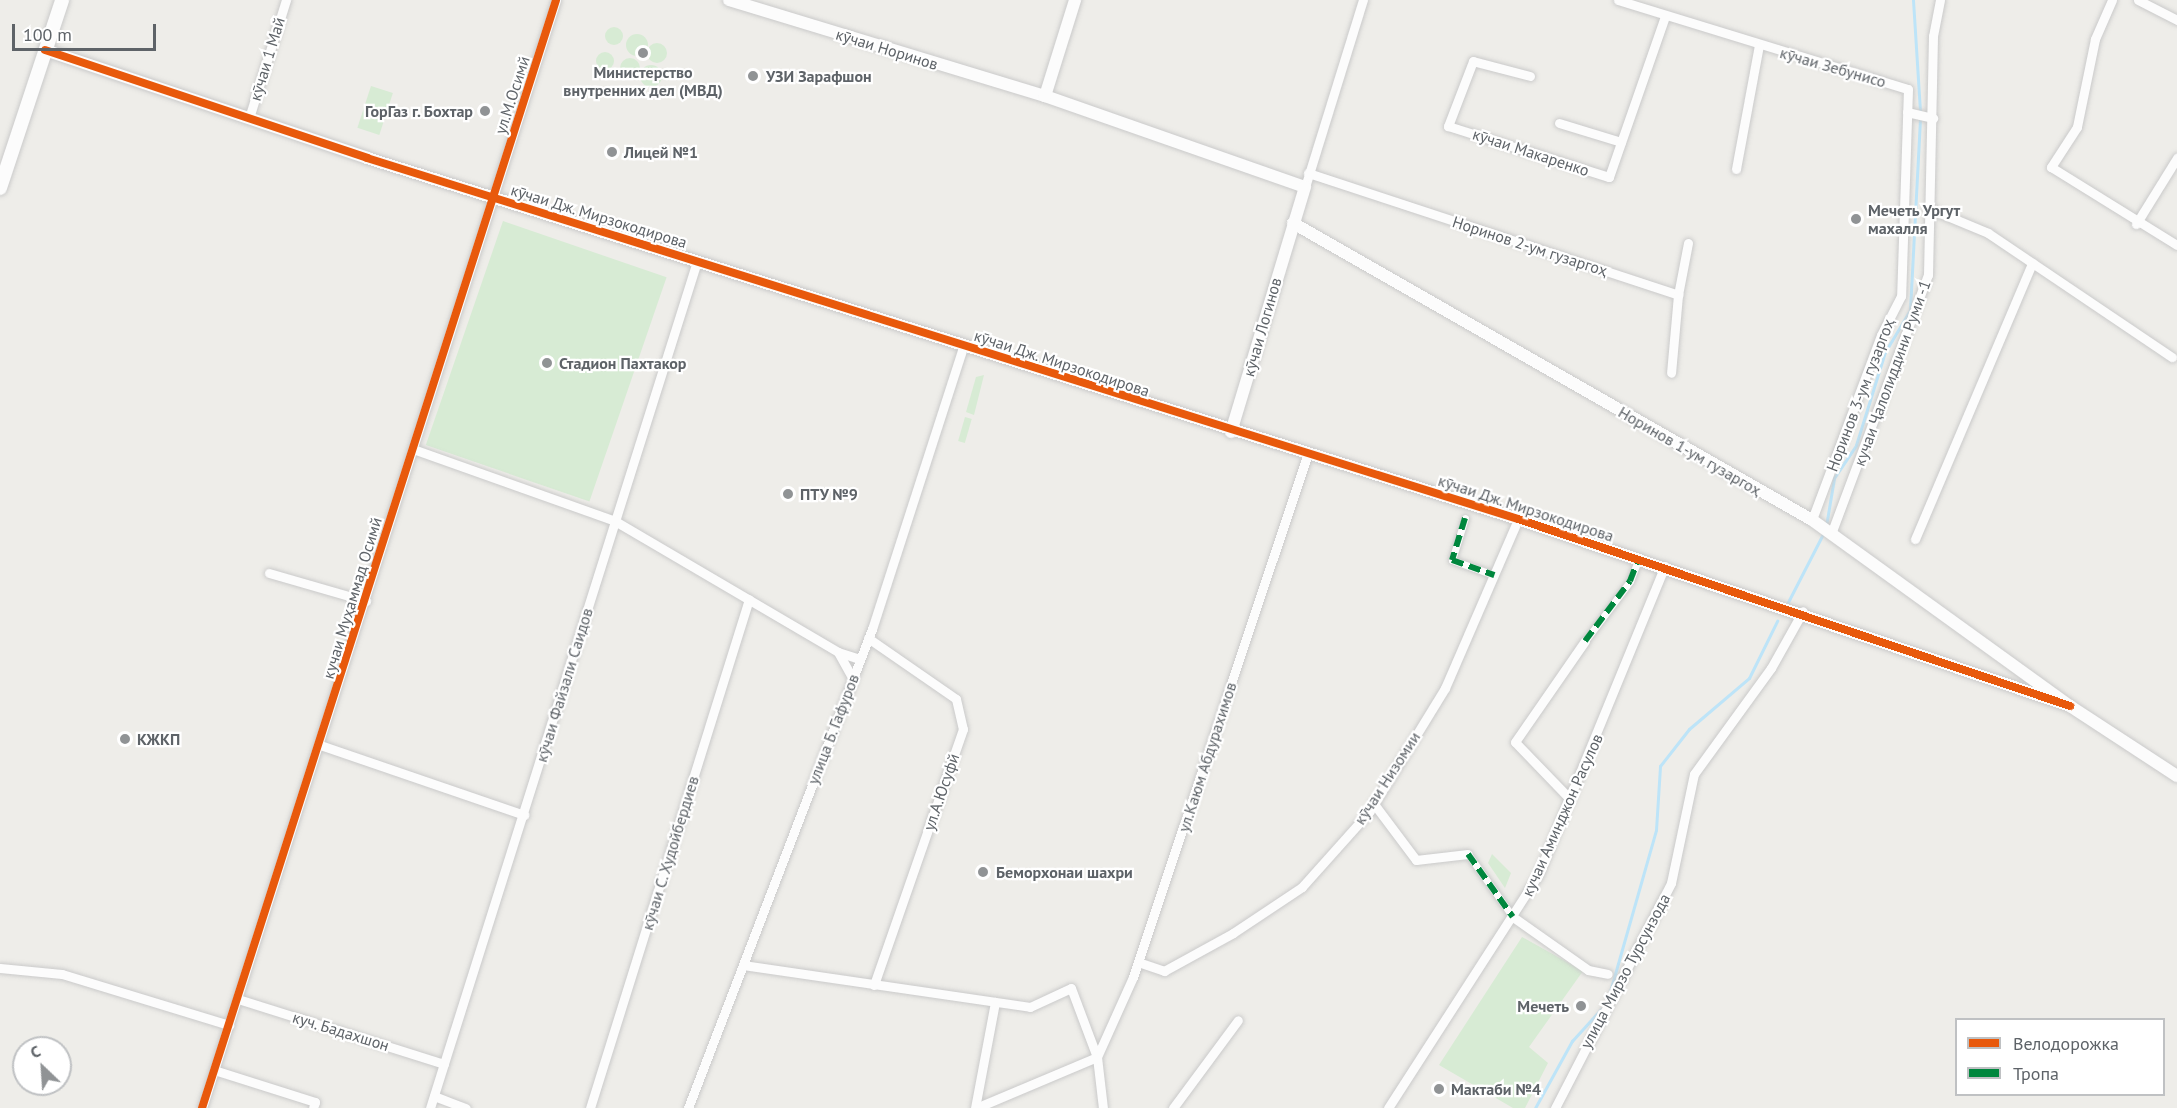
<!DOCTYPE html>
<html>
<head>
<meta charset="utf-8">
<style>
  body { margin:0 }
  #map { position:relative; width:2177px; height:1108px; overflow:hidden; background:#eeede9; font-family:"PT Sans",sans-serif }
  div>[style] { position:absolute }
  .green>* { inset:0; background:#d7ebd4; transform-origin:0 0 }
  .round { border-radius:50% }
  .stream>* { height:3px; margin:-1.5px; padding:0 1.5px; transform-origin:1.5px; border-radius:1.5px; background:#bde4f8 }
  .roads { filter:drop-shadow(0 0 2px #cacaca) drop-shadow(0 0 2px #cacaca) }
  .pedestrian>* { height:7px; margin:-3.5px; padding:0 3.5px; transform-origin:3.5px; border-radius:3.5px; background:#fcfcfc }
  .minor>* { height:9px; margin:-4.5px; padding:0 4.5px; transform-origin:4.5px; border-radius:4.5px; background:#fcfcfc }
  .tertiary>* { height:12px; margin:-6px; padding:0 6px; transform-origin:6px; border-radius:6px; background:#fcfcfc }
  .secondary>* { height:14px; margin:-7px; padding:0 7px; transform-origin:7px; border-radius:7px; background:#fcfcfc }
  .quiet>* { height:6px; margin-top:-3px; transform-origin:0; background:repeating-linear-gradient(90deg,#00873e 0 12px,transparent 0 18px) }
  .cycleway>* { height:8px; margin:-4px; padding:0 4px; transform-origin:4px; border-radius:4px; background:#e8590c }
  .dots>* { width:16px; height:16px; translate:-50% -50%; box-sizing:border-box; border:3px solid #fff; border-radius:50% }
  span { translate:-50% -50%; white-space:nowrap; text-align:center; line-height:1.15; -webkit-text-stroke:4.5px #fff; paint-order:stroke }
  .street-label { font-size:16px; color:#5e6368 }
  .poi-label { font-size:16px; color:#5e6368; font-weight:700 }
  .left { translate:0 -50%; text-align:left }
  .right { translate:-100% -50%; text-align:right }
  .legend { position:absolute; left:1955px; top:1018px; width:210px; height:78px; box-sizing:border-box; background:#fff; border:2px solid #bfc1c3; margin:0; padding:8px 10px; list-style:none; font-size:18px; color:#5e6368 }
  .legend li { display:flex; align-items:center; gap:12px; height:30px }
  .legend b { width:30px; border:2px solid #bfc1c3 }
  .north { position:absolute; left:12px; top:1036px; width:60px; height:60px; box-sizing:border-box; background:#fff; border:2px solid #bfc1c3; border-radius:50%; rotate:335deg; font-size:16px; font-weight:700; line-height:24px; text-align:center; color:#5e6368 }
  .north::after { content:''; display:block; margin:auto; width:21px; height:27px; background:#909395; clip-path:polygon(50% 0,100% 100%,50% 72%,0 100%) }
  .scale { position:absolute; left:12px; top:24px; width:144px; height:27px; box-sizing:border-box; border:3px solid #5e6368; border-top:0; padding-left:8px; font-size:18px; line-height:21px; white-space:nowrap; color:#5e6368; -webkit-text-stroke:4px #fff; paint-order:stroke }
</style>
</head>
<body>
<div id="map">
  <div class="green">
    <div class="round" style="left:605px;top:27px;width:18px;height:18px"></div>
    <div class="round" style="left:626px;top:34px;width:22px;height:22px"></div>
    <div class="round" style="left:647px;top:43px;width:20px;height:20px"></div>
    <div class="round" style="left:596px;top:52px;width:18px;height:18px"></div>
    <div class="round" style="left:620px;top:58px;width:20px;height:20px"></div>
    <div class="round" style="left:640px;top:65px;width:22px;height:22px"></div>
    <div style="left:371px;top:86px;width:23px;height:44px;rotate:18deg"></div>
    <div style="left:503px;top:221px;width:173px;height:237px;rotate:19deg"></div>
    <div style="clip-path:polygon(984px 375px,974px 415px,966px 412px,976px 377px)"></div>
    <div style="left:965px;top:417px;width:7px;height:25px;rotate:16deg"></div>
    <div style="clip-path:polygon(1492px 854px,1511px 873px,1505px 888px,1488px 863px)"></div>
    <div style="clip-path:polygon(1522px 937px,1583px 971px,1529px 1047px,1548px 1063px,1525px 1108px,1513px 1108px,1439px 1065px)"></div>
  </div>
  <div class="stream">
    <div style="left:1913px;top:0;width:112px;rotate:86.4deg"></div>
    <div style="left:1826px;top:526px;width:49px;rotate:-80.5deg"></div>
    <div style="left:1834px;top:478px;width:40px;rotate:-56deg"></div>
    <div style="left:1856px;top:445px;width:97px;rotate:-72.7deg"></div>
    <div style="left:1885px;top:352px;width:49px;rotate:-59.2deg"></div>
    <div style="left:1910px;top:310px;width:192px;rotate:-87deg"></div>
    <div style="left:1788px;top:602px;width:79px;rotate:-62.8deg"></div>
    <div style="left:1609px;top:995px;width:172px;rotate:-74.1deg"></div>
    <div style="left:1656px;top:830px;width:64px;rotate:-86.4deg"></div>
    <div style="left:1660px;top:766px;width:47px;rotate:-51.9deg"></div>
    <div style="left:1689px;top:729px;width:79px;rotate:-40.4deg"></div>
    <div style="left:1749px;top:678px;width:64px;rotate:-63.8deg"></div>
    <div style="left:1535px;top:1108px;width:77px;rotate:-61.1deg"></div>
    <div style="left:1572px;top:1041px;width:43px;rotate:-47.8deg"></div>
  </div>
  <div class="roads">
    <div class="pedestrian">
      <div style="left:1465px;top:518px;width:44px;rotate:107.2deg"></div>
      <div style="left:1452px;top:560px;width:45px;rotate:19.7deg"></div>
      <div style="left:1585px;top:641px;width:75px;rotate:-53.1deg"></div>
      <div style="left:1630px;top:581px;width:25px;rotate:-69deg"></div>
      <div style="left:1468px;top:854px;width:77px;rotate:54.5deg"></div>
    </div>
    <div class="minor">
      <div style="left:1618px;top:0;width:303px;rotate:17.1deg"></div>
      <div style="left:1908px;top:89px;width:207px;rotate:91.9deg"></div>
      <div style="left:1901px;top:296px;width:44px;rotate:117.1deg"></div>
      <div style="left:1881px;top:335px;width:197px;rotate:110.5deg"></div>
      <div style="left:2112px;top:0;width:43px;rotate:113.6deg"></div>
      <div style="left:2095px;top:39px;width:90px;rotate:101.6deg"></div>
      <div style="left:2077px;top:127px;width:48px;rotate:123deg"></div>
      <div style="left:2051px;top:167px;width:148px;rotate:31.8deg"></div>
      <div style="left:2138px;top:0;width:44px;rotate:27.1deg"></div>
      <div style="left:1530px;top:76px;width:59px;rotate:-165.3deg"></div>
      <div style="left:1473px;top:61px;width:70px;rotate:111deg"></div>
      <div style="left:1448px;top:126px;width:169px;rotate:17.6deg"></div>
      <div style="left:1609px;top:177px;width:170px;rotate:-70.8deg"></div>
      <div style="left:1907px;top:112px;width:27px;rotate:13deg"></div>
      <div style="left:249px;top:118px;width:124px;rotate:-72.6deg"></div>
      <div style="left:1559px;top:123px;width:65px;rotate:17deg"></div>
      <div style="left:1736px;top:169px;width:126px;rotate:-79.5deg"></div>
      <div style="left:1308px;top:173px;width:390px;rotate:18.2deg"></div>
      <div style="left:1678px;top:295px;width:78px;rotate:95.1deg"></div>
      <div style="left:1305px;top:187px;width:196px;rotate:-72.8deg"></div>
      <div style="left:1928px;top:208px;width:65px;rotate:22.6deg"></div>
      <div style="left:1988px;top:233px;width:222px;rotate:34deg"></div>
      <div style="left:2136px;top:224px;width:78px;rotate:-58.2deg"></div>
      <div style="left:1678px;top:295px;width:53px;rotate:-79.1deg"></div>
      <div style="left:413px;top:449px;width:214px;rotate:19.6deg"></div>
      <div style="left:615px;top:521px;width:259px;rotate:30.4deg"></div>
      <div style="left:838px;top:652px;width:23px;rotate:18deg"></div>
      <div style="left:1831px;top:534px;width:277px;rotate:-69.5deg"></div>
      <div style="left:1928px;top:275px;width:239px;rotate:-88.8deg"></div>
      <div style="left:1933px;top:36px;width:37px;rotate:-79deg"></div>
      <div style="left:1915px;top:539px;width:300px;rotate:-67deg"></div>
      <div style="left:269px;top:573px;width:101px;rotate:16.1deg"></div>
      <div style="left:868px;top:638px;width:107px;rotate:34.7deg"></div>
      <div style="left:956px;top:699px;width:31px;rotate:77deg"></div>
      <div style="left:963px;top:729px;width:271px;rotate:109.2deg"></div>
      <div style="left:838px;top:652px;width:31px;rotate:61deg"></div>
      <div style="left:320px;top:745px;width:216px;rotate:18.9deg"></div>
      <div style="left:1570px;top:799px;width:79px;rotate:-134deg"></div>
      <div style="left:1515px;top:742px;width:123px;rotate:-55.3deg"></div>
      <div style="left:1374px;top:804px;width:70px;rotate:53.1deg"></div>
      <div style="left:1416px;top:860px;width:52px;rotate:-6.6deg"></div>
      <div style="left:1513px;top:917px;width:92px;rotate:35.2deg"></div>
      <div style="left:1588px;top:970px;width:20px;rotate:11deg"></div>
      <div style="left:1138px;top:962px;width:28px;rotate:19deg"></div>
      <div style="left:1164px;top:971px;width:79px;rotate:-28.8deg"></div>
      <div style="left:1233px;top:933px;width:83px;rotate:-33.7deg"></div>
      <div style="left:1302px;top:887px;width:101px;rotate:-48.2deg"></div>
      <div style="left:1369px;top:812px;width:145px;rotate:-58.5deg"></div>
      <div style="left:1445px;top:688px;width:184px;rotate:-66.6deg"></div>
      <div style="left:743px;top:965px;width:290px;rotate:8.3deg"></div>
      <div style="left:1030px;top:1007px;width:45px;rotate:-24.9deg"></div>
      <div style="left:1071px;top:988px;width:74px;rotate:69.4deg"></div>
      <div style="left:1097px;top:1057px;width:51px;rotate:83.3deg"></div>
      <div style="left:0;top:968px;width:62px;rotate:5.5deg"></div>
      <div style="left:62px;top:974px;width:175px;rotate:17deg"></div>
      <div style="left:238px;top:999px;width:216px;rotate:17.5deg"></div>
      <div style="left:214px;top:1070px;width:106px;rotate:17.6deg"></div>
      <div style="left:315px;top:1102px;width:6px;rotate:108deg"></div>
      <div style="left:434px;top:1096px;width:34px;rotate:21deg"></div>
      <div style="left:202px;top:1108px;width:1163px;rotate:-72.28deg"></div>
      <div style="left:430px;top:1108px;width:888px;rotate:-72.5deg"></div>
      <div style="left:590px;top:1108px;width:533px;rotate:-72.65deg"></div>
      <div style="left:688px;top:1108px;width:513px;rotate:-68.99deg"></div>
      <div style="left:872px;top:629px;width:299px;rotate:-72.1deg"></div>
      <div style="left:975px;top:1108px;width:108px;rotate:-79.3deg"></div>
      <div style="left:976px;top:1108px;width:131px;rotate:-22.9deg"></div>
      <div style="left:1097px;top:1057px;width:88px;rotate:-65.8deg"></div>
      <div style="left:1133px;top:977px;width:552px;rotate:-71.53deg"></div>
      <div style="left:1173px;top:1108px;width:109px;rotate:-53.5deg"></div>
      <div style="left:1388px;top:1108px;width:277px;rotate:-57.2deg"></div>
      <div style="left:1538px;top:875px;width:334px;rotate:-67.7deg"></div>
      <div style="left:1555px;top:1108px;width:253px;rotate:-62.7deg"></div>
      <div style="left:1671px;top:883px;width:111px;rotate:-78.1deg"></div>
      <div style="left:1694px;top:774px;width:131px;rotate:-54deg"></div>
      <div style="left:1771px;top:668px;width:65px;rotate:-60.7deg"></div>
    </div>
    <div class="tertiary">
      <div style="left:729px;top:0;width:330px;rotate:16.9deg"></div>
      <div style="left:1045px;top:96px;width:275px;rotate:19.3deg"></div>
      <div style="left:1305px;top:187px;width:256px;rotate:106.8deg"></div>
      <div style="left:45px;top:50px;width:340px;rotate:18.5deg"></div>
      <div style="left:367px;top:158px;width:1206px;rotate:17.41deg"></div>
      <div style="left:1518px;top:519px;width:583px;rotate:18.71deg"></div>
      <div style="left:1045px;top:96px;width:101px;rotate:-72.6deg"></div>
      <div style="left:1293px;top:223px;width:598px;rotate:29.78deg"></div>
      <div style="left:1812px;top:520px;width:318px;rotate:35.8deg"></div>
      <div style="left:2070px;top:706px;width:128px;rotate:33.2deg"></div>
    </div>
    <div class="secondary">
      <div style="left:0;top:188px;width:198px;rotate:-71.7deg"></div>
    </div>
  </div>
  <div class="quiet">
    <div style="left:1465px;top:518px;width:44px;rotate:107.2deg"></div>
    <div style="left:1452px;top:560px;width:45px;rotate:19.7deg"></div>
    <div style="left:1585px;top:641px;width:75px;rotate:-53.1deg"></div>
    <div style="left:1630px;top:581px;width:25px;rotate:-69deg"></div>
    <div style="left:1468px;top:854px;width:77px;rotate:54.5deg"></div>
  </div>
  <div class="cycleway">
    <div style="left:45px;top:50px;width:340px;rotate:18.5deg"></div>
    <div style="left:367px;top:158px;width:1206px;rotate:17.41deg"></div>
    <div style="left:1518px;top:519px;width:583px;rotate:18.71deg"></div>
    <div style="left:202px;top:1108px;width:1163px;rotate:-72.28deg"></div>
  </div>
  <div class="dots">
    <div style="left:643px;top:53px;background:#909395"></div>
    <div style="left:753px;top:76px;background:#909395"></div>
    <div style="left:485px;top:111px;background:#909395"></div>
    <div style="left:612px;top:152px;background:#909395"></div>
    <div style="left:1856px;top:219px;background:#909395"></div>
    <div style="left:547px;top:363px;background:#909395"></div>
    <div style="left:788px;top:494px;background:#909395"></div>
    <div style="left:125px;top:739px;background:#909395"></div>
    <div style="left:983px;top:872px;background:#909395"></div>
    <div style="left:1581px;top:1006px;background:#909395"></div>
    <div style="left:1439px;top:1089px;background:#909395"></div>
  </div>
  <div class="street-label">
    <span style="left:887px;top:49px;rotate:17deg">кӯчаи Норинов</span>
    <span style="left:267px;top:59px;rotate:-73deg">кӯчаи 1 Май</span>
    <span style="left:1833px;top:67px;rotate:16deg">кӯчаи Зебунисо</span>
    <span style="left:512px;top:95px;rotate:-72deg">ул.М.Осимй</span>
    <span style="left:1531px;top:152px;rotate:18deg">кӯчаи Макаренко</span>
    <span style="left:599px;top:216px;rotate:17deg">кӯчаи Дж. Мирзокодирова</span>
    <span style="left:1530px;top:246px;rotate:18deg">Норинов 2-ум гузаргоҳ</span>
    <span style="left:1262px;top:327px;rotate:-74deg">кӯчаи Логинов</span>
    <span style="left:1062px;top:363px;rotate:18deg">кӯчаи Дж. Мирзокодирова</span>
    <span style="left:1892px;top:373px;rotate:-70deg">кучаи Ҷалолиддини Руми -1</span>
    <span style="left:1860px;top:395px;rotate:-69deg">Норинов 3-ум гузаргоҳ</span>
    <span style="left:1690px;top:451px;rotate:30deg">Норинов 1-ум гузаргоҳ</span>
    <span style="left:1526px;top:508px;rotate:18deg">кӯчаи Дж. Мирзокодирова</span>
    <span style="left:352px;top:598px;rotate:-73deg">кучаи Муҳаммад Осимй</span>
    <span style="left:564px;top:685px;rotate:-73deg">кӯчаи Файзали Саидов</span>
    <span style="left:833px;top:729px;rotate:-69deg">улица Б. Гафуров</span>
    <span style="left:1207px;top:757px;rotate:-72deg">ул.Каюм Абдурахимов</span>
    <span style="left:1387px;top:778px;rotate:-57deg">кӯчаи Низомии</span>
    <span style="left:941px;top:792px;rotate:-71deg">ул.А.Юсуфй</span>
    <span style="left:1562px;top:815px;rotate:-66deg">кучаи Аминджон Расулов</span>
    <span style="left:670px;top:853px;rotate:-73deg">кӯчаи С. Худойбердиев</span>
    <span style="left:1625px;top:971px;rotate:-62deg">улица Мирзо Турсунзода</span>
    <span style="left:341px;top:1031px;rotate:17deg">куч. Бадахшон</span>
  </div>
  <div class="poi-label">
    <span style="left:643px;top:81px">Министерство<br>внутренних дел (МВД)</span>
    <span class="left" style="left:766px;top:76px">УЗИ Зарафшон</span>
    <span class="right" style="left:473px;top:111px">ГорГаз г. Бохтар</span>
    <span class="left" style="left:624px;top:152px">Лицей №1</span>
    <span class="left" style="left:1868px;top:219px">Мечеть Ургут<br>махалля</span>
    <span class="left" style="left:559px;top:363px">Стадион Пахтакор</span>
    <span class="left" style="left:800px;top:494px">ПТУ №9</span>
    <span class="left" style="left:137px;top:739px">КЖКП</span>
    <span class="left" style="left:996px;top:872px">Беморхонаи шахри</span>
    <span class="right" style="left:1569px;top:1006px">Мечеть</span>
    <span class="left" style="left:1451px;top:1089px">Мактаби №4</span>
  </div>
  <ul class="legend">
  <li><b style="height:8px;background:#e8590c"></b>Велодорожка</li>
  <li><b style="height:8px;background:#00873e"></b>Тропа</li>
  </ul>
  <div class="north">С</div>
  <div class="scale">100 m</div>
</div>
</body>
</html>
